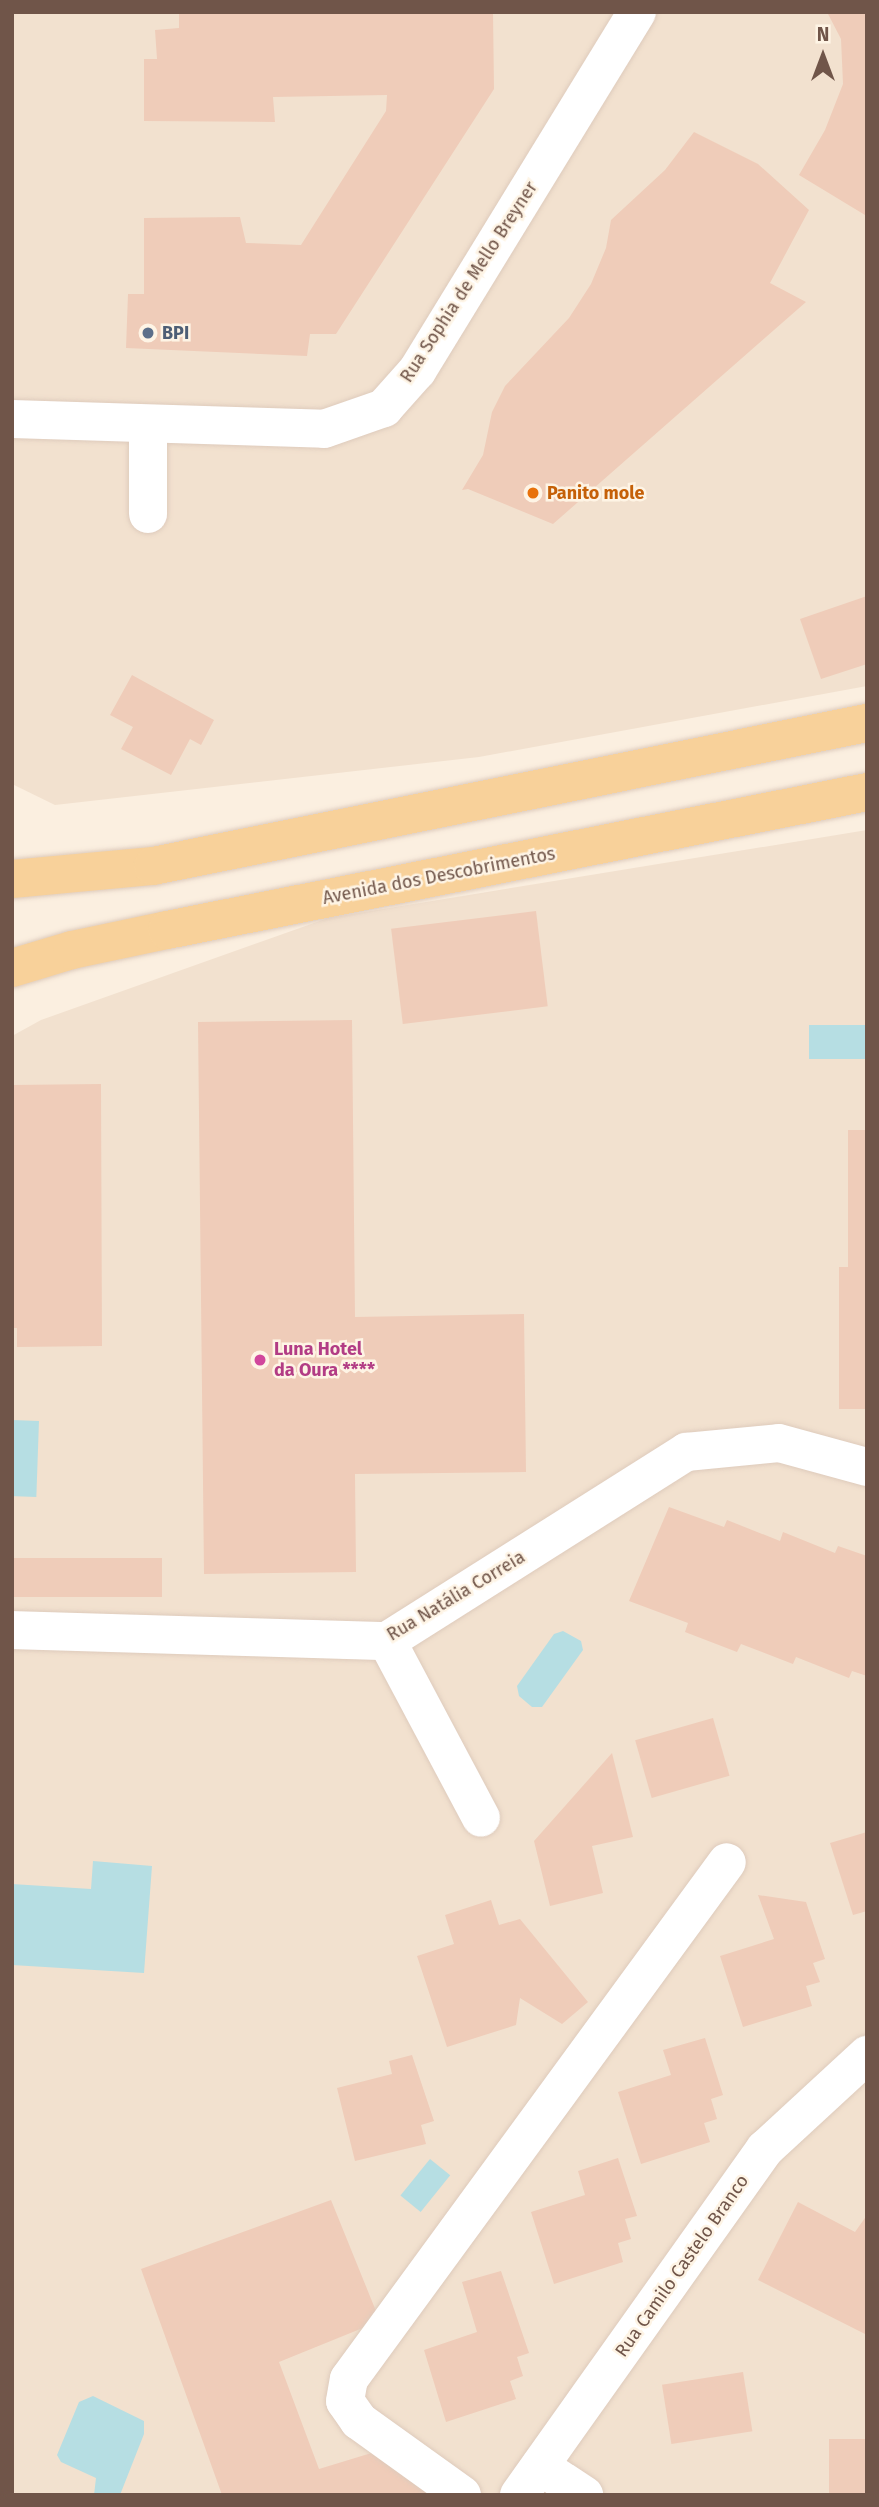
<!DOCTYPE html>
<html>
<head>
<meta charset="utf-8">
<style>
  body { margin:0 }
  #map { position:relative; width:879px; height:2507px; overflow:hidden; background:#fbefe0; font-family:"Fira Sans",sans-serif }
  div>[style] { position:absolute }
  .residential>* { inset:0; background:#f2e1cf }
  .water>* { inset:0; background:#b6dee3; transform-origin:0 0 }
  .building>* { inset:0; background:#efccb9; transform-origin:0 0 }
  .roads { filter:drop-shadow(0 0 2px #decbbc) drop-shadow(0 0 2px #decbbc) }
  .minor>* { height:38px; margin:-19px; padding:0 19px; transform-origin:19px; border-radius:19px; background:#fff }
  .major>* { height:38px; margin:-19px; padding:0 19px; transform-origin:19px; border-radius:19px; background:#f8d19a }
  .dots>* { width:19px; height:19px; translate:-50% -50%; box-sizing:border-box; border:4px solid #fef4e5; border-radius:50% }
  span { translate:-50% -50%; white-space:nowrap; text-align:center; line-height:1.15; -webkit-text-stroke:5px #fef4e5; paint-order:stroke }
  .street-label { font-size:18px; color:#705549 }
  .service-label { font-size:18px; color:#4e5e75; font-weight:700 }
  .left { translate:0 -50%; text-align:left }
  .food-label { font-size:18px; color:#c56008; font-weight:700 }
  .hotel-label { font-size:18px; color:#b23c85; font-weight:700 }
  .frame { position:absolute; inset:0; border:14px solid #705549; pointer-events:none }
  .north { position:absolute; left:788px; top:21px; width:70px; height:70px; -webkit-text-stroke:5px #fef4e5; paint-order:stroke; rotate:0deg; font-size:19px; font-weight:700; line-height:28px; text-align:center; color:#705549 }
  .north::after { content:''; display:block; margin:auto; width:24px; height:32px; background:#705549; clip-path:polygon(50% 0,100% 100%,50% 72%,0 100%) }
</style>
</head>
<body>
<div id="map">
  <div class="residential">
    <div style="clip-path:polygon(12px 12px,867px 12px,867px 686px,479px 757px,55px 805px,12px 784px)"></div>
    <div style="clip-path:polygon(867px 830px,867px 2495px,12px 2495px,12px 1036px,41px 1020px,328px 918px)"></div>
  </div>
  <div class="water">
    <div style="left:867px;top:1025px;width:34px;height:58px;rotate:90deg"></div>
    <div style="left:12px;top:1420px;width:27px;height:76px;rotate:2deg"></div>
    <div style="clip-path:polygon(563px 1631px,581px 1641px,583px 1650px,542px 1707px,532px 1707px,519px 1696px,517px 1686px,554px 1634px)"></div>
    <div style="clip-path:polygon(93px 1861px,152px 1866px,144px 1973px,12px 1965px,12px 1884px,91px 1889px)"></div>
    <div style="left:430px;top:2159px;width:26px;height:47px;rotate:39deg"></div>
    <div style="clip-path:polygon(93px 2396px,144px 2421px,144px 2434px,120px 2495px,94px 2495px,96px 2478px,61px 2462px,57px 2455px,79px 2402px)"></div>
  </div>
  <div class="building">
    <div style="clip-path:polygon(179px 12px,493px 12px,494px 89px,336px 334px,310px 334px,307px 356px,126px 348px,128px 294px,144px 294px,144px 218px,240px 217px,246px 243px,301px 245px,386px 111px,387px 95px,273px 97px,275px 122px,144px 121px,144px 59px,157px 59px,155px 30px,179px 28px)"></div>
    <div style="clip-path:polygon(827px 12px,867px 12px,865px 215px,799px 175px,825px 130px,843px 84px,841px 39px)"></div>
    <div style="clip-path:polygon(694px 132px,758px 164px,809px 210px,770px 283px,806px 302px,553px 524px,468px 489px,462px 490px,483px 455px,492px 412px,505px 386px,569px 318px,591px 284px,606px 248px,611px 220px,665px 170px)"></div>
    <div style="clip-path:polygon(867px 596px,867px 664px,821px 679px,800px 619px)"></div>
    <div style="clip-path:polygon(132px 675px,214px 720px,201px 745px,190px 739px,171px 775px,121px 749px,133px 727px,110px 715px)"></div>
    <div style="left:536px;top:911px;width:96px;height:146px;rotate:83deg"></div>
    <div style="clip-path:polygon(352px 1020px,355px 1317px,524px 1314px,526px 1472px,355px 1474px,356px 1572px,204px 1574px,198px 1022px)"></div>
    <div style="clip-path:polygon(101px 1084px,102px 1346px,17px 1347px,17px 1328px,12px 1328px,12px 1085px)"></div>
    <div style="clip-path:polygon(848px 1130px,867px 1130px,867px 1409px,839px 1409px,839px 1267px,848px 1267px)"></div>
    <div style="clip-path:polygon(669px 1507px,724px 1527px,727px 1520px,780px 1541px,783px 1532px,835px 1553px,838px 1546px,867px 1556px,867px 1676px,852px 1671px,849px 1678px,796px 1657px,793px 1664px,741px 1644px,737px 1652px,685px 1632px,688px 1623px,629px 1601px)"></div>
    <div style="left:14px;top:1558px;width:148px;height:39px"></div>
    <div style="left:713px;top:1718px;width:60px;height:81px;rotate:74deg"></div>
    <div style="clip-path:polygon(612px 1753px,633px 1837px,592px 1846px,603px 1893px,550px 1906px,534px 1841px)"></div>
    <div style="clip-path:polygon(867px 1832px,867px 1911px,853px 1915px,830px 1843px)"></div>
    <div style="clip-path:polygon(758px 1895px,806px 1902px,825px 1959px,813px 1963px,820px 1982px,806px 1986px,812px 2006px,743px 2027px,720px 1956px,774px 1939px)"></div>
    <div style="clip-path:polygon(491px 1900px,499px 1925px,520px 1919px,588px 2002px,562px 2024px,520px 1998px,516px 2025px,447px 2047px,417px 1956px,454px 1944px,445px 1915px)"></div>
    <div style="clip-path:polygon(705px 2038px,723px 2095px,711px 2099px,717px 2119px,704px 2123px,710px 2142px,641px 2164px,618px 2092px,671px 2075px,663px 2050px)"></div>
    <div style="clip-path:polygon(412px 2055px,434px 2121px,421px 2125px,426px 2144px,355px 2161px,337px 2088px,392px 2074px,389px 2061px)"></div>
    <div style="clip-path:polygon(618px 2158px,637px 2216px,625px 2219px,631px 2239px,618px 2243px,623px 2262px,554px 2284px,531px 2212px,585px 2195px,578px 2171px)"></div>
    <div style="clip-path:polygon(331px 2200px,380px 2321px,279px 2362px,319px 2469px,378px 2451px,418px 2470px,428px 2495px,222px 2495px,141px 2269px)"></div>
    <div style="clip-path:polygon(798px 2202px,855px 2232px,867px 2215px,867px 2335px,758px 2280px)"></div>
    <div style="clip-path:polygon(501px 2271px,529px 2353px,517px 2357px,523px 2376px,510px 2381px,516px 2399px,446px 2422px,424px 2350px,477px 2332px,462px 2282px)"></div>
    <div style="left:743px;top:2372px;width:60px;height:82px;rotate:81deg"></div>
    <div style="left:867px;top:2439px;width:56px;height:38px;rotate:90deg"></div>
  </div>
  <div class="roads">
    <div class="minor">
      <div style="left:12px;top:419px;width:312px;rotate:1.8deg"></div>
      <div style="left:324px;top:429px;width:64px;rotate:-19.3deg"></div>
      <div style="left:384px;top:408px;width:50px;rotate:-48.3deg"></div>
      <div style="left:417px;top:371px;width:421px;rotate:-58.5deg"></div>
      <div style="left:148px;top:426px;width:88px;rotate:90deg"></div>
      <div style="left:12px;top:1630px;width:375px;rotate:1.7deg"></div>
      <div style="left:387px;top:1641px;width:354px;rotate:-32.3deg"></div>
      <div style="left:686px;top:1452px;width:93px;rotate:-5.5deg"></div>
      <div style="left:779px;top:1443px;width:91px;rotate:15.3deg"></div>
      <div style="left:387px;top:1641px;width:200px;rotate:62deg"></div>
      <div style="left:540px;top:2466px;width:53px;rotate:33.4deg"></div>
      <div style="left:462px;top:2495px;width:127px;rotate:-144.3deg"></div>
      <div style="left:359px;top:2421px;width:24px;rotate:-125deg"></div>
      <div style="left:345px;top:2401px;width:22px;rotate:-80deg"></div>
      <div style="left:349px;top:2379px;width:640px;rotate:-53.83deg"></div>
      <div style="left:519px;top:2495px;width:425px;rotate:-54.6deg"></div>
      <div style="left:765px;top:2149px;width:139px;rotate:-42.7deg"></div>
    </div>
    <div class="major">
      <div style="left:12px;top:879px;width:142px;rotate:-5.3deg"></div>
      <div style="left:153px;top:866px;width:728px;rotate:-11.33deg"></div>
      <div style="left:12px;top:968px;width:63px;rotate:-16.7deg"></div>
      <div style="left:72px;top:950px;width:97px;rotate:-11.9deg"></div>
      <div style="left:167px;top:930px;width:713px;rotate:-11.15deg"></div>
    </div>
  </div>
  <div class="dots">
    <div style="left:148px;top:333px;background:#5c6f8a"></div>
    <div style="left:533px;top:493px;background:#e8710a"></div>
    <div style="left:260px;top:1360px;background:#d1479c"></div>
  </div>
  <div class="street-label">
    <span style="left:469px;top:282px;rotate:-57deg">Rua Sophia de Mello Breyner</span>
    <span style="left:439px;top:876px;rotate:-11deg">Avenida dos Descobrimentos</span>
    <span style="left:456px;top:1596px;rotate:-31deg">Rua Natália Correia</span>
    <span style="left:682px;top:2266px;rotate:-55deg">Rua Camilo Castelo Branco</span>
  </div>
  <div class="service-label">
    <span class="left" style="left:162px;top:333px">BPI</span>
  </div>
  <div class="food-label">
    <span class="left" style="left:547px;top:493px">Panito mole</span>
  </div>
  <div class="hotel-label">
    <span class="left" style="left:274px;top:1360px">Luna Hotel<br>da Oura ****</span>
  </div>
  <div class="frame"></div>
  <div class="north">N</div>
</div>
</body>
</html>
